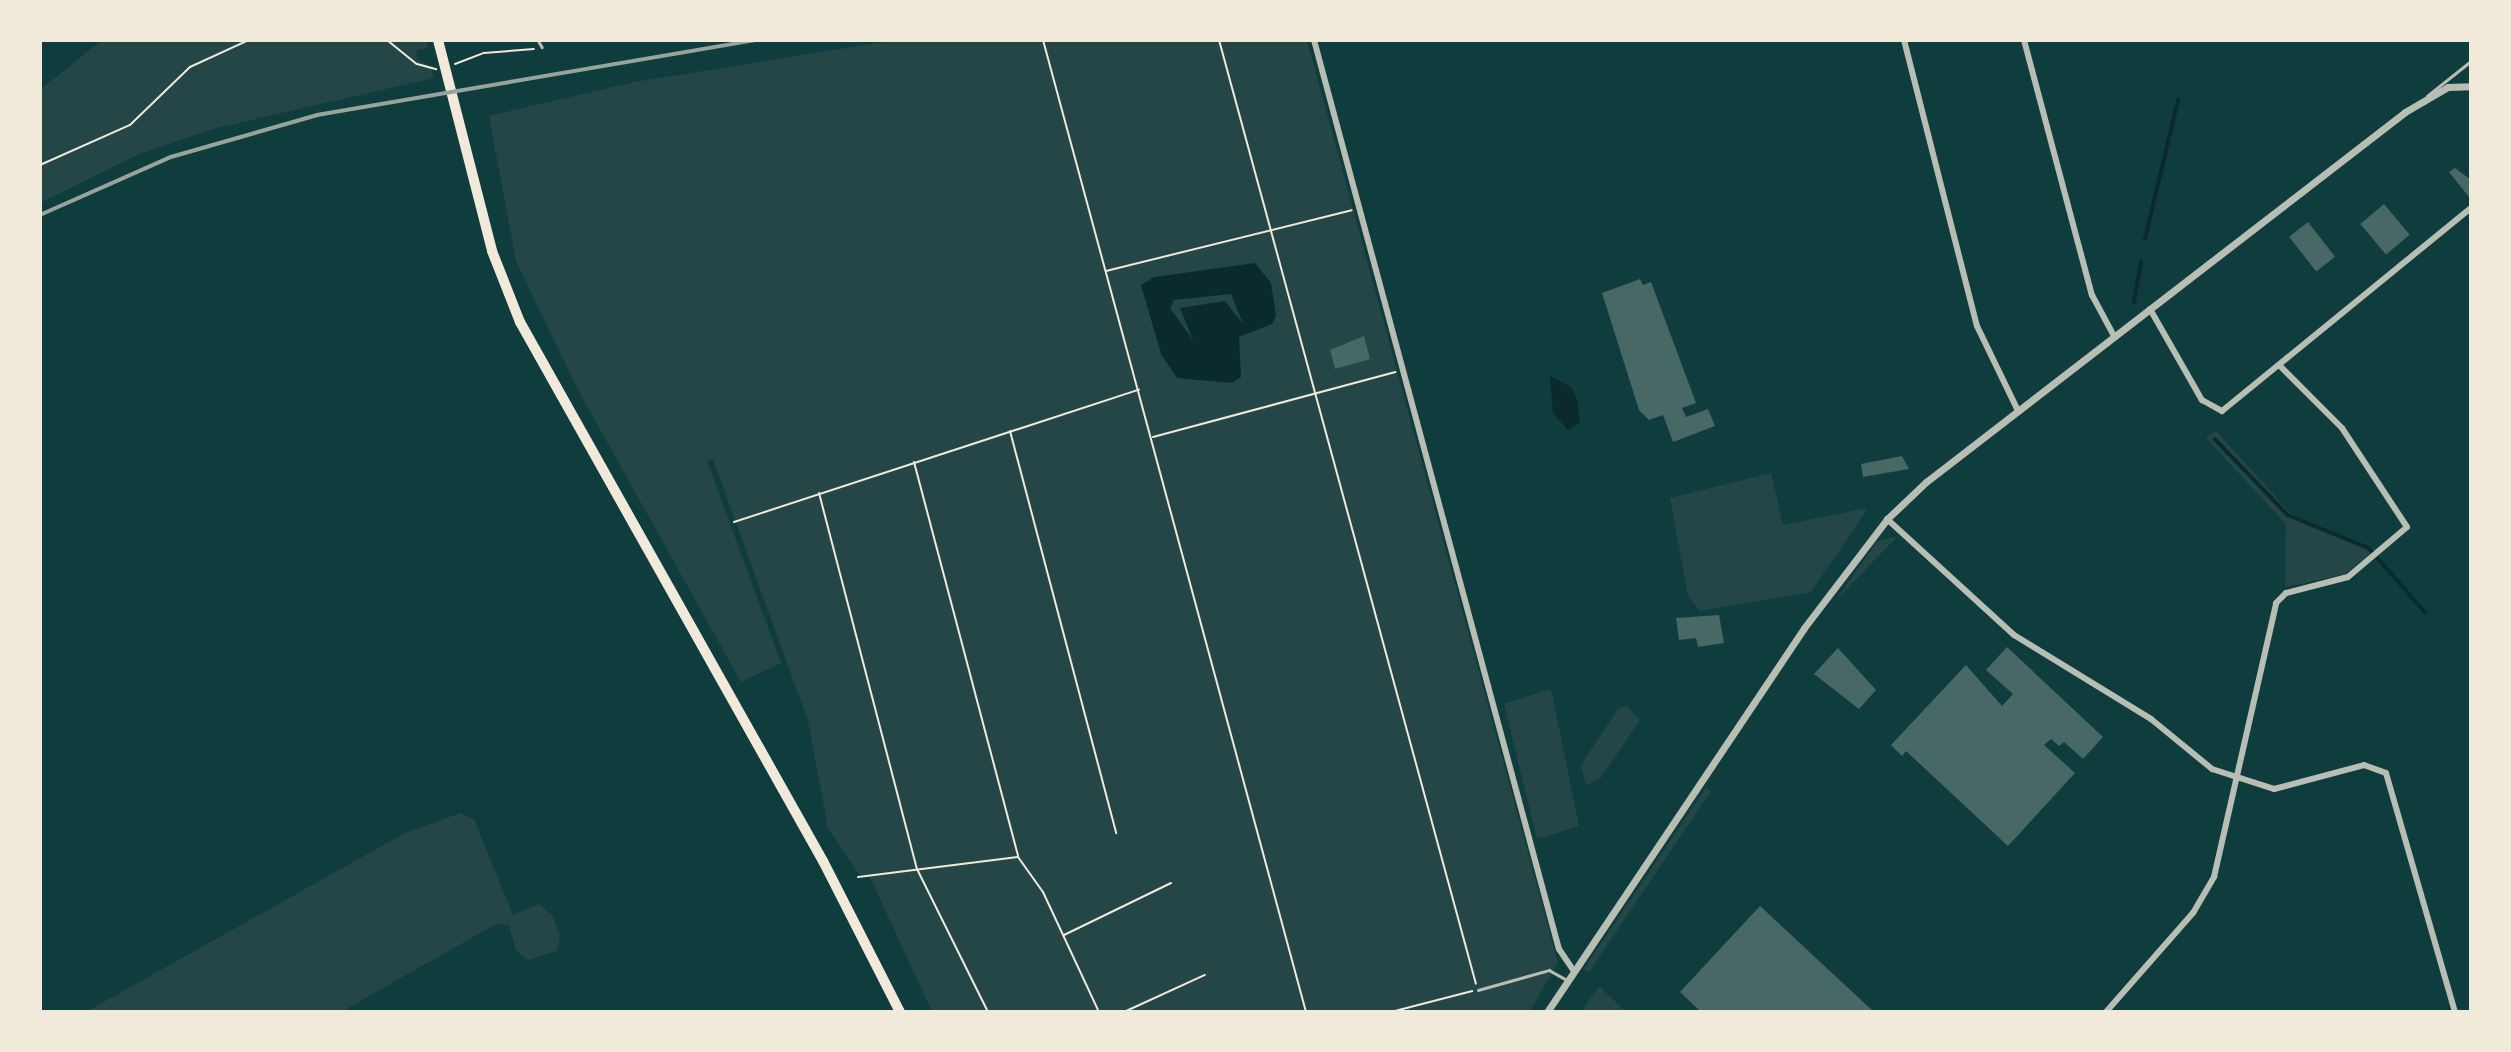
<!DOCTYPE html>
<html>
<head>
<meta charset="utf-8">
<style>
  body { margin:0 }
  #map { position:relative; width:2511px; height:1052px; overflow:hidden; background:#0f3d3e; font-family:"IBM Plex Serif",serif }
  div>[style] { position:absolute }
  .green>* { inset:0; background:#244646; transform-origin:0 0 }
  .water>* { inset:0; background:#0a2a2b }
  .stream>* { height:3.5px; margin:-1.75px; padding:0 1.75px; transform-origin:1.75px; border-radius:1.75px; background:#0a2a2b }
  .building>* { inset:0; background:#486865; transform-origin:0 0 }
  .path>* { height:2px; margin:-1px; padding:0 1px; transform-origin:1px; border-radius:1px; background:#f1e9da }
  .service>* { height:2.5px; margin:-1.25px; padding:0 1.25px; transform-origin:1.25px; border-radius:1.25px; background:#b8beb3 }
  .minor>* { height:6px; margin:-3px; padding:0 3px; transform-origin:3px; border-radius:3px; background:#b8beb3 }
  .tertiary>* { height:7px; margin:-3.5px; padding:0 3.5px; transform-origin:3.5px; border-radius:3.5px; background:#b8beb3 }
  .primary>* { height:10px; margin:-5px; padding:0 5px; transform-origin:5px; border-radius:5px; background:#f1e9da }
  .rail>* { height:3.5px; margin:-1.75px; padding:0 1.75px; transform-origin:1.75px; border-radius:1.75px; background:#97a49c }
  span { translate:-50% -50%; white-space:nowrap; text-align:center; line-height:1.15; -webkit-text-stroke:7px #f1e9da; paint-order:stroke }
  .frame { position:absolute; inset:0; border:42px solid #f1e9da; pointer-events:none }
</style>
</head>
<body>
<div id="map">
  <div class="green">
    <div style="clip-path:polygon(102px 40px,426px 40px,428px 48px,416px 50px,418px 60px,431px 66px,434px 78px,212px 129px,137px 155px,40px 203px,40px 90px)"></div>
    <div style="clip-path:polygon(896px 40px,1307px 40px,1558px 963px,1529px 1012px,932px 1012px,869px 875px,859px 874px,828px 828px,808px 721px,713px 459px,707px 461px,781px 663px,741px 682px,577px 388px,516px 261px,489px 116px,634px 82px)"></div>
    <div style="clip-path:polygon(2216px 431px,2291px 514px,2376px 549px,2343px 575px,2285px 587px,2286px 524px,2206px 438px)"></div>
    <div style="clip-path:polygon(1771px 473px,1783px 525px,1868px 508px,1811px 592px,1700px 611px,1688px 596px,1670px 498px)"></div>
    <div style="clip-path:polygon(1894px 537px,1896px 538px,1836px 600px,1877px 541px)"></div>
    <div style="clip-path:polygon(1551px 689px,1579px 826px,1537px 839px,1504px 704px)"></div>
    <div style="clip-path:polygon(1627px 706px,1640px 720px,1600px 779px,1586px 785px,1581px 765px,1618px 709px)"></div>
    <div style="left:1711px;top:791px;width:219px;height:6px;rotate:124deg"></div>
    <div style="clip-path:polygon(460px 813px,474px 819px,513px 915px,539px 904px,552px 915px,560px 935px,557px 951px,528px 960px,516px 951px,509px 925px,496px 924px,341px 1012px,86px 1012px,403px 834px)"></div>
    <div style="clip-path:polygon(1599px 986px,1626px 1012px,1581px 1012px)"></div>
  </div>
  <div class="water">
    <div style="clip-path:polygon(evenodd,1255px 263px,1271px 283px,1276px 316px,1272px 324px,1239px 337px,1241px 377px,1232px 383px,1177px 378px,1161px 354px,1141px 285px,1154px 277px,1255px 263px,1231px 294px,1243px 324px,1225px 301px,1180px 308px,1193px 340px,1170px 308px,1174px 300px,1231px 294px)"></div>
    <div style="clip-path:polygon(1550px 376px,1571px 387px,1577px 400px,1580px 423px,1568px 430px,1553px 413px)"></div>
  </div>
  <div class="stream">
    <div style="left:2145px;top:239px;width:143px;rotate:-76.6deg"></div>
    <div style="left:2134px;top:302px;width:41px;rotate:-80.1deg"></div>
    <div style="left:2215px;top:439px;width:105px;rotate:46.2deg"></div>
    <div style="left:2288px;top:515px;width:87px;rotate:22.2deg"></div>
    <div style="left:2369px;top:548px;width:86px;rotate:48.8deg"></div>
  </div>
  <div class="building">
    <div style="clip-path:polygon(2455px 168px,2471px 180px,2469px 197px,2449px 172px)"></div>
    <div style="left:2384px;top:204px;width:40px;height:31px;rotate:50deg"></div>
    <div style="left:2308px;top:222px;width:44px;height:24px;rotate:52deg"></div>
    <div style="clip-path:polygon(1640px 279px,1643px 285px,1651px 282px,1696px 403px,1682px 408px,1686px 417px,1708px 409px,1715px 426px,1673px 442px,1663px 415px,1649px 420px,1639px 410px,1602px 293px)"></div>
    <div style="clip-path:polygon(1364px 336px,1370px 359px,1335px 369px,1330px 350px)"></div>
    <div style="clip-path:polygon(1902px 456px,1909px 469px,1863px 477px,1861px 464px)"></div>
    <div style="clip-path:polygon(1719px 615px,1724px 643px,1698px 647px,1696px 638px,1679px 640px,1676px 618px)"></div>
    <div style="clip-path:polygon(2007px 647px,2103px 737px,2083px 759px,2064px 742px,2059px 746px,2051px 739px,2044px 745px,2075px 773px,2008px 846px,1906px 751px,1902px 756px,1891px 745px,1966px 665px,2002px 706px,2013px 694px,1986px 670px)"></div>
    <div style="clip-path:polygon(1838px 648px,1876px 690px,1859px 709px,1814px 674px)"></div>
    <div style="clip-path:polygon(1760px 906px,1874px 1012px,1701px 1012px,1680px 992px)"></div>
  </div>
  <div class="path">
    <div style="left:387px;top:40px;width:38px;rotate:39deg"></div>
    <div style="left:417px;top:64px;width:20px;rotate:15deg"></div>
    <div style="left:1043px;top:40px;width:1007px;rotate:74.86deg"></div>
    <div style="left:1219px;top:40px;width:978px;rotate:74.77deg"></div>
    <div style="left:455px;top:64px;width:31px;rotate:-21deg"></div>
    <div style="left:484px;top:53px;width:50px;rotate:-4.6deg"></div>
    <div style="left:40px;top:165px;width:98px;rotate:-24deg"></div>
    <div style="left:130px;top:125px;width:83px;rotate:-44deg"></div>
    <div style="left:190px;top:67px;width:65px;rotate:-24.6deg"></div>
    <div style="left:1106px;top:271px;width:253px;rotate:-13.9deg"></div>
    <div style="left:1010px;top:431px;width:416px;rotate:75.2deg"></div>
    <div style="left:1153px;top:437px;width:251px;rotate:-15deg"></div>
    <div style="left:914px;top:462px;width:408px;rotate:75.2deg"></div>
    <div style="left:819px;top:493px;width:389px;rotate:75.4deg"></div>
    <div style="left:917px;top:869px;width:160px;rotate:63.6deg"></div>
    <div style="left:734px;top:522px;width:426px;rotate:-18.1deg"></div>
    <div style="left:858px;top:877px;width:161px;rotate:-7.1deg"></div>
    <div style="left:1018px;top:857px;width:43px;rotate:54.5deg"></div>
    <div style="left:1043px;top:892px;width:132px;rotate:65deg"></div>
    <div style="left:1064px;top:935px;width:119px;rotate:-25.9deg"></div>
    <div style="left:1124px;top:1012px;width:89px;rotate:-24.6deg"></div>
    <div style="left:1391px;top:1012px;width:84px;rotate:-14.5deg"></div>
  </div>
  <div class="service">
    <div style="left:538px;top:40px;width:8px;rotate:60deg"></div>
    <div style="left:2427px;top:96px;width:56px;rotate:-38.5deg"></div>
    <div style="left:1478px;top:990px;width:74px;rotate:-15.7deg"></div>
    <div style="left:1549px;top:970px;width:21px;rotate:29deg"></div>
  </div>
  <div class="minor">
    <div style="left:1314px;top:40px;width:941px;rotate:74.92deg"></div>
    <div style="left:1559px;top:949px;width:27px;rotate:56deg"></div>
    <div style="left:1904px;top:40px;width:295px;rotate:75.7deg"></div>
    <div style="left:1977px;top:326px;width:94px;rotate:64.2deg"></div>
    <div style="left:2024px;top:40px;width:264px;rotate:75.1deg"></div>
    <div style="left:2092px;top:295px;width:47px;rotate:61.8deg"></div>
    <div style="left:2150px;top:309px;width:105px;rotate:60.3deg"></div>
    <div style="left:2202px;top:400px;width:23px;rotate:29deg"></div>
    <div style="left:2222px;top:411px;width:321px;rotate:-39.2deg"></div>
    <div style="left:1887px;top:519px;width:172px;rotate:42.4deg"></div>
    <div style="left:2014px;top:635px;width:161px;rotate:31.5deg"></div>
    <div style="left:2151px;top:719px;width:79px;rotate:39.3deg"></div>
    <div style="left:2212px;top:769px;width:65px;rotate:17.9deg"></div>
    <div style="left:2274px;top:789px;width:93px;rotate:-14.9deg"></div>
    <div style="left:2364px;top:765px;width:23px;rotate:20deg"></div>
    <div style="left:2386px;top:773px;width:249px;rotate:73.9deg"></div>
    <div style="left:2106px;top:1012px;width:132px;rotate:-48.7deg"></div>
    <div style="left:2193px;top:913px;width:42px;rotate:-59.7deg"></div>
    <div style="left:2214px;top:877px;width:281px;rotate:-77.2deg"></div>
    <div style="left:2276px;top:603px;width:14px;rotate:-45deg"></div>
    <div style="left:2286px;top:593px;width:64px;rotate:-14.5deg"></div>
    <div style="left:2348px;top:577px;width:77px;rotate:-40.3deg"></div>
    <div style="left:2407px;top:527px;width:118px;rotate:-123.3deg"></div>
    <div style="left:2342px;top:428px;width:86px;rotate:-135deg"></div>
  </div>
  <div class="tertiary">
    <div style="left:1547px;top:1012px;width:462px;rotate:-56.2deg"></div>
    <div style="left:1804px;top:628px;width:137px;rotate:-52.7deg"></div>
    <div style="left:1887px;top:519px;width:54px;rotate:-43.5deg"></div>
    <div style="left:1926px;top:482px;width:605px;rotate:-37.68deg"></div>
    <div style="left:2405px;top:112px;width:50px;rotate:-30.2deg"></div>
    <div style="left:2448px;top:87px;width:23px;rotate:-2deg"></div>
  </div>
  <div class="primary">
    <div style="left:438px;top:40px;width:218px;rotate:75.6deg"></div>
    <div style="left:492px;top:251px;width:76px;rotate:68.5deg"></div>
    <div style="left:520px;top:322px;width:618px;rotate:60.66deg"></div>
    <div style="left:823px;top:861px;width:169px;rotate:63deg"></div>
  </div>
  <div class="rail">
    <div style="left:40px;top:215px;width:143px;rotate:-23.9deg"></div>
    <div style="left:171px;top:157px;width:152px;rotate:-16deg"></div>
    <div style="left:317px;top:115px;width:444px;rotate:-9.7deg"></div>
  </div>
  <div class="frame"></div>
</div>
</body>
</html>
